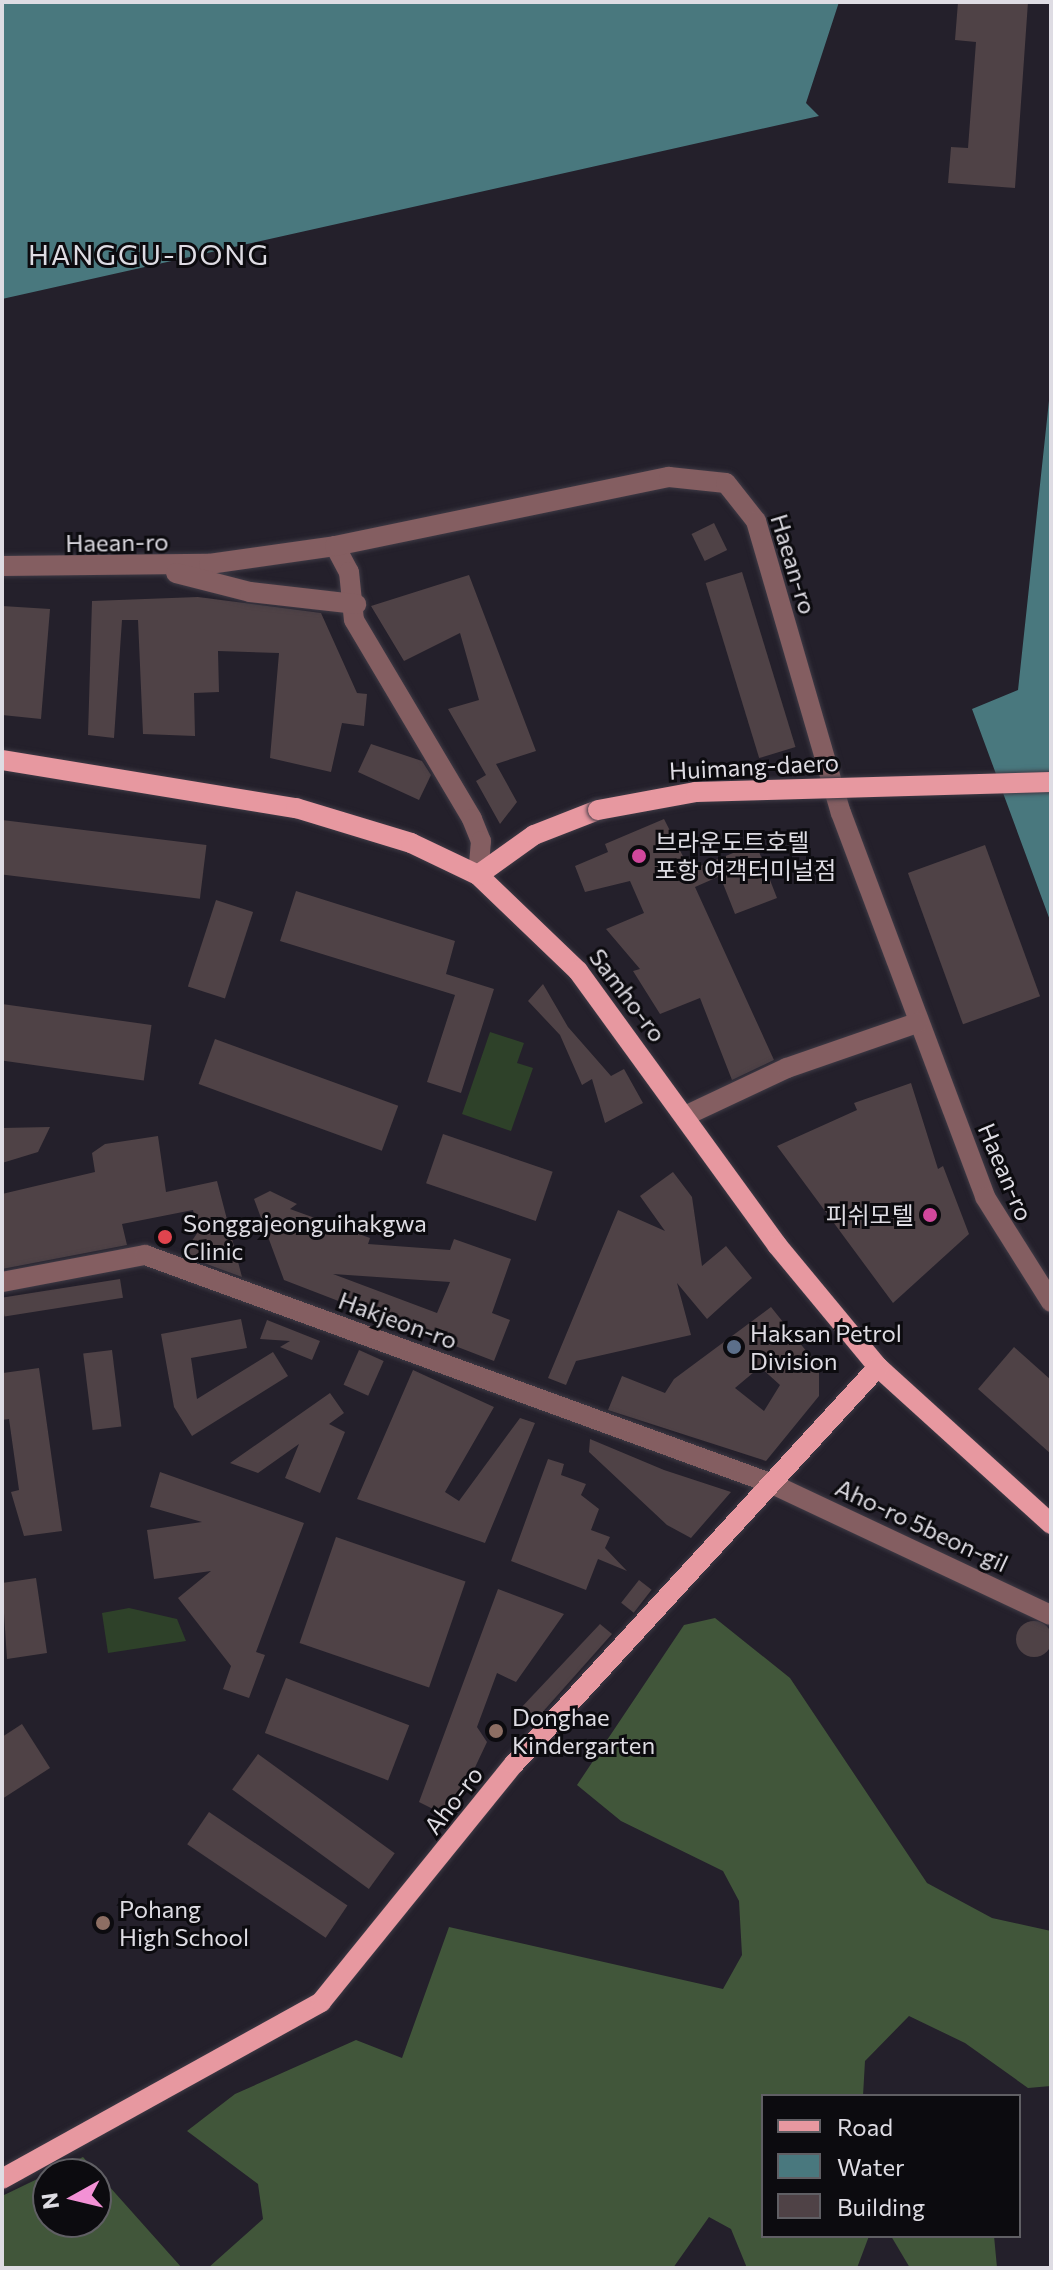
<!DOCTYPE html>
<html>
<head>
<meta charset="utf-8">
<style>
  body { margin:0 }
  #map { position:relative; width:1053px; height:2270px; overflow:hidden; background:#24202b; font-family:Commissioner,"Noto Sans KR",sans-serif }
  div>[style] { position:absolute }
  .green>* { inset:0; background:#2e4129 }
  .forest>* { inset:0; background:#41563a }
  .water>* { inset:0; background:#49787e }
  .building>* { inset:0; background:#4f4246; transform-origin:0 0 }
  .round { border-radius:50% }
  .roads { filter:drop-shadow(0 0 2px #3e3a45) drop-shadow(0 0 2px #3e3a45) }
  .minor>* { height:20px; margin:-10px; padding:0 10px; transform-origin:10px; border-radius:10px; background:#845e61 }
  .major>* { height:20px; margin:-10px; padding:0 10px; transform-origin:10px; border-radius:10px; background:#e798a0 }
  .bridges { filter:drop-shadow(0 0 2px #3e3a45) drop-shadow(0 0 2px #3e3a45) }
  .major-bridge>* { height:20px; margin:-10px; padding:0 10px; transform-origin:10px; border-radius:10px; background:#e798a0 }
  .dots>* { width:22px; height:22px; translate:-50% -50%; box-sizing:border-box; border:4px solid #0c0b0f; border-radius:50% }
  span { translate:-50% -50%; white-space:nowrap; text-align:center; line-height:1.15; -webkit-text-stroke:6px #0c0b0f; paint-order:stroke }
  .street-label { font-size:24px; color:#dedce3 }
  .poi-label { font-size:24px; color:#dedce3 }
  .left { translate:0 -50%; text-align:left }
  .right { translate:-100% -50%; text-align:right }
  .quarter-label { font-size:28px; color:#dedce3; letter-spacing:2px }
  .frame { position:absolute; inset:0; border:4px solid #dedce3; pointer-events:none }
  .legend { position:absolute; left:761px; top:2094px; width:260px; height:144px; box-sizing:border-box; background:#0c0b0f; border:2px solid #605f64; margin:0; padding:10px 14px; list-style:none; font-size:24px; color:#dedce3 }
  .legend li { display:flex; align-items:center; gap:16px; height:40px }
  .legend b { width:40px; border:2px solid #605f64 }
  .north { position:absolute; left:32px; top:2158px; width:80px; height:80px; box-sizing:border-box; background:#0c0b0f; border:2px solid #605f64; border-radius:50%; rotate:262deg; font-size:22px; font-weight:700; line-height:32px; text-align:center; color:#dedce3 }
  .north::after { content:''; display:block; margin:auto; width:28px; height:36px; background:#f391d5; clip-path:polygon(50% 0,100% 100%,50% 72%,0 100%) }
</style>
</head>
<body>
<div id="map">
  <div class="green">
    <div style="clip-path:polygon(490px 1032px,524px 1043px,517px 1063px,533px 1068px,511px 1131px,462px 1114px)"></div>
    <div style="clip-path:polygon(129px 1608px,177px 1619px,186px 1641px,108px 1653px,102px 1613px)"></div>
  </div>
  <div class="forest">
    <div style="clip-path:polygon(715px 1618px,790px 1678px,927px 1883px,992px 1918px,1051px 1931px,1051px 2086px,1028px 2088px,965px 2043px,909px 2016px,865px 2061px,863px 2096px,763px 2096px,763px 2236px,869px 2236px,857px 2268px,747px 2268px,731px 2229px,709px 2217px,673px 2268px,208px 2268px,263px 2219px,258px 2184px,187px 2131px,235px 2094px,356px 2040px,402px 2058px,449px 1927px,723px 1989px,742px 1955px,739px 1901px,723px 1871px,621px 1821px,577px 1785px,684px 1625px)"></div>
    <div style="clip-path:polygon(evenodd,83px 2157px,182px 2268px,2px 2268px,2px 2196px,83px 2157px,48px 2174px,96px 2174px,96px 2222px,48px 2222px,48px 2174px)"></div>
    <div style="clip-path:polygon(891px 2236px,994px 2236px,997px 2268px,910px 2268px)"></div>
  </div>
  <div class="water">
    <div style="clip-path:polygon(2px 2px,839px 2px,806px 103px,819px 116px,2px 299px)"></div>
    <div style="clip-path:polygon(1051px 382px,1051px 923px,972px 709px,1018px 690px)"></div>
  </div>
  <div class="building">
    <div style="clip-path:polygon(958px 2px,1028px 2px,1015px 188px,948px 183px,951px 147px,968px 148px,976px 42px,955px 40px)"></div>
    <div style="left:714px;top:523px;width:30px;height:25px;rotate:64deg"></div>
    <div style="left:742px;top:572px;width:183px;height:38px;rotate:73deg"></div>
    <div style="clip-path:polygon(469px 575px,536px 751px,496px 764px,517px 802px,500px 824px,476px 781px,486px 775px,448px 709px,479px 700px,460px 633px,404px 661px,371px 606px)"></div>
    <div style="clip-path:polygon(198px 597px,321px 613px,357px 693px,367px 694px,364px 726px,342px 723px,331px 772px,270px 758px,279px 653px,218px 651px,219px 692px,194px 693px,195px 736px,143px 734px,138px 620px,122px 620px,114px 738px,88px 735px,92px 601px)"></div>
    <div style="clip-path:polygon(2px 606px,50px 609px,41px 719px,2px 715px)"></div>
    <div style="clip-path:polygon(371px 744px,422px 761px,431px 775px,419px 800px,358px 772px)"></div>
    <div style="clip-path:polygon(664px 819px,690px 870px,756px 844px,777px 898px,735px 914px,720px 876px,695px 887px,774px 1060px,732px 1080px,700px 998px,660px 1014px,633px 971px,640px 969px,606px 929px,644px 913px,630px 881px,585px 892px,575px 866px,608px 852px,605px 844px)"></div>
    <div style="left:2px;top:820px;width:206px;height:54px;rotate:7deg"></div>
    <div style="left:985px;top:845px;width:161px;height:82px;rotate:70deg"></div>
    <div style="clip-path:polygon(296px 891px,455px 941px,446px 974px,494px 989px,461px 1093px,427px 1082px,455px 995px,280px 941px)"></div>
    <div style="left:216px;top:900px;width:39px;height:91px;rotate:18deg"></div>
    <div style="clip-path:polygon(543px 984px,568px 1027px,611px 1076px,624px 1069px,643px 1103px,605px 1123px,592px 1079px,582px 1085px,560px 1035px,528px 1001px)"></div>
    <div style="left:2px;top:1004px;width:151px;height:56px;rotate:8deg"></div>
    <div style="left:215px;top:1039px;width:195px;height:48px;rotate:20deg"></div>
    <div style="clip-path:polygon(911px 1083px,938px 1169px,943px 1166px,969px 1234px,893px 1303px,777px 1146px,857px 1110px,854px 1103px)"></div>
    <div style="clip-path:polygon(50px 1127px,38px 1152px,2px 1163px,2px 1128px)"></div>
    <div style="left:443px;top:1134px;width:116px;height:52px;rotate:19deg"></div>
    <div style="clip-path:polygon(158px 1136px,166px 1192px,217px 1181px,242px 1277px,182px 1255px,198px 1232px,193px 1210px,122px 1224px,127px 1245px,2px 1269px,2px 1194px,95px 1172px,92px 1153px,105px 1144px)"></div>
    <div style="clip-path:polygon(673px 1172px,692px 1197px,702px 1266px,726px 1246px,752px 1278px,707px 1319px,677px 1283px,691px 1335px,576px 1361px,566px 1385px,548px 1378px,618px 1210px,665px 1231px,640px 1196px)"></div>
    <div style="clip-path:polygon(evenodd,270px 1191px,297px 1204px,290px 1209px,370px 1238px,368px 1244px,450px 1250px,454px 1239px,511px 1259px,492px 1313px,510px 1320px,494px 1361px,284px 1280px,254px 1199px,270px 1191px,333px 1274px,450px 1282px,437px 1313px,333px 1274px)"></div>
    <div style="left:120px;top:1279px;width:19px;height:120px;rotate:81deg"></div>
    <div style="clip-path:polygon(evenodd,771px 1307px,819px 1367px,819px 1396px,766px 1461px,608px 1410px,622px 1376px,665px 1393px,674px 1379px,771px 1307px,760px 1367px,780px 1385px,764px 1411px,735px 1388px,760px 1367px)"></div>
    <div style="clip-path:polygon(241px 1319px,247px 1348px,191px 1358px,197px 1399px,273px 1352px,288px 1376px,192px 1436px,174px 1407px,161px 1334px)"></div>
    <div style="clip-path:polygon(267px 1320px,320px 1341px,312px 1360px,280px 1347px,290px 1341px,260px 1339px)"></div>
    <div style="clip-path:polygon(1014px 1347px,1051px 1380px,1051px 1454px,978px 1389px)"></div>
    <div style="left:112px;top:1350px;width:77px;height:29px;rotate:83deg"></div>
    <div style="left:359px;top:1350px;width:27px;height:38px;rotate:24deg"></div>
    <div style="clip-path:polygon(39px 1368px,62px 1531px,24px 1536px,11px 1492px,19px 1490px,9px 1419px,2px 1420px,3px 1373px)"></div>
    <div style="clip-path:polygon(413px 1370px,494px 1407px,445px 1492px,459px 1501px,520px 1418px,535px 1423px,485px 1543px,357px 1499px)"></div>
    <div style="clip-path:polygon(330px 1393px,344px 1413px,329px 1424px,345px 1432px,320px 1493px,285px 1478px,299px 1444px,258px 1473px,230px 1463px)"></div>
    <div style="clip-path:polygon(590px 1439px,664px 1470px,731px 1492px,691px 1538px,667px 1525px,589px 1452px)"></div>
    <div style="clip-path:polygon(548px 1459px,564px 1464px,561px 1475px,586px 1484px,581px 1495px,599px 1509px,591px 1530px,610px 1537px,605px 1548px,627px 1571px,598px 1559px,586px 1590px,511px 1561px)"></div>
    <div style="clip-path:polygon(160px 1472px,304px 1523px,256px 1652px,265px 1655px,249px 1698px,223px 1689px,231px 1666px,178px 1598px,211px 1571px,154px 1579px,147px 1530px,202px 1522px,150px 1507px)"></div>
    <div style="left:336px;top:1537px;width:137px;height:112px;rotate:19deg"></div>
    <div style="clip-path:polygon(36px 1578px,47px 1653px,7px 1659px,2px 1583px)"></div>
    <div style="left:639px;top:1580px;width:16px;height:29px;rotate:38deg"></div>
    <div style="clip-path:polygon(498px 1589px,564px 1614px,516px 1682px,497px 1673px,477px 1727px,487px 1742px,451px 1818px,419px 1802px)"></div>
    <div class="round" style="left:1016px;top:1621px;width:36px;height:36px"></div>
    <div style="clip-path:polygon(600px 1624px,612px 1634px,532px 1724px,518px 1711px)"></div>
    <div style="left:286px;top:1678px;width:132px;height:59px;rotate:21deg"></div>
    <div style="clip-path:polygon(22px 1724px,50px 1768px,2px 1799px,2px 1737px)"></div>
    <div style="left:258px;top:1754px;width:169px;height:44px;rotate:36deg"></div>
    <div style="left:209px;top:1812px;width:167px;height:39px;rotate:34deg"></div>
  </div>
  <div class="roads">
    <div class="minor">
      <div style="left:335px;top:546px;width:30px;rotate:62deg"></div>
      <div style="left:349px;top:572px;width:48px;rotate:84.1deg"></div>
      <div style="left:354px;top:620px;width:231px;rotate:59.3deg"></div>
      <div style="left:472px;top:819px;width:24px;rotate:68deg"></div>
      <div style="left:481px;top:841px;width:34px;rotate:95deg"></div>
      <div style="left:2px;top:566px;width:207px;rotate:-0.6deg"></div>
      <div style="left:209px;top:564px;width:127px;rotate:-8.1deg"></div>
      <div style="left:335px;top:546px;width:341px;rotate:-11.7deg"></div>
      <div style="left:669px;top:477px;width:57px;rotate:6deg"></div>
      <div style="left:726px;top:483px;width:48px;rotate:51.7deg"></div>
      <div style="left:756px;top:521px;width:304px;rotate:73.8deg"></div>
      <div style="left:841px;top:813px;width:410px;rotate:69.4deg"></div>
      <div style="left:985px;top:1197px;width:124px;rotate:57.8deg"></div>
      <div style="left:176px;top:573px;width:76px;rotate:14.4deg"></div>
      <div style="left:250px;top:592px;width:107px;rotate:6.5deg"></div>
      <div style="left:687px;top:1115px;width:110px;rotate:-25.2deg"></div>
      <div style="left:787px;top:1068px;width:138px;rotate:-19.1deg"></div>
      <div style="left:2px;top:1282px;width:146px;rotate:-10.7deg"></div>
      <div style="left:145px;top:1255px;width:665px;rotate:20.04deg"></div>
      <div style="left:770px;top:1483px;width:310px;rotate:25.2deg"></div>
    </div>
    <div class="major">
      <div style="left:2px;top:760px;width:298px;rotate:9.3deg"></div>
      <div style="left:296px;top:808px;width:120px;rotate:16.9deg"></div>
      <div style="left:411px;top:843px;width:74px;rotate:25.5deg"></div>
      <div style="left:478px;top:875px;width:139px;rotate:43.8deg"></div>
      <div style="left:578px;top:971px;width:339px;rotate:54deg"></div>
      <div style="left:777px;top:1245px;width:158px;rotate:50.4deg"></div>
      <div style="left:878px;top:1367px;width:234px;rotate:42.2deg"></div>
      <div style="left:478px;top:875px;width:69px;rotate:-35.5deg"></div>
      <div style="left:534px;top:835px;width:69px;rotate:-21.3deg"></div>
      <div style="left:2px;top:2179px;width:365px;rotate:-29deg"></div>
      <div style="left:321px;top:2002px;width:306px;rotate:-51deg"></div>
      <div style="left:514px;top:1764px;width:539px;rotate:-47.48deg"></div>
    </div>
  </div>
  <div class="bridges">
    <div class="major-bridge">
      <div style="left:598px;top:810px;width:100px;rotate:-10.4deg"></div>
      <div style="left:696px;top:792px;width:355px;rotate:-1.6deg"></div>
    </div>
  </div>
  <div class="dots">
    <div style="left:639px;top:856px;background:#d1479c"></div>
    <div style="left:930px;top:1215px;background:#d1479c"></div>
    <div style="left:165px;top:1237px;background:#e0444e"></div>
    <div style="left:734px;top:1347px;background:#5c6f8a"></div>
    <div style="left:496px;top:1731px;background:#8d6e63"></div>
    <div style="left:103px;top:1923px;background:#8d6e63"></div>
  </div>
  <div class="street-label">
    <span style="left:117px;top:542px;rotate:-1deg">Haean-ro</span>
    <span style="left:794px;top:564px;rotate:73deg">Haean-ro</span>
    <span style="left:754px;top:766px;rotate:-3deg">Huimang-daero</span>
    <span style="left:628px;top:995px;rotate:53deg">Samho-ro</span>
    <span style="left:1006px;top:1172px;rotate:67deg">Haean-ro</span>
    <span style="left:398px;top:1320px;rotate:20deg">Hakjeon-ro</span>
    <span style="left:922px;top:1525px;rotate:25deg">Aho-ro 5beon-gil</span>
    <span style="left:453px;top:1800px;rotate:-52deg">Aho-ro</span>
  </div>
  <div class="poi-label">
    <span class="left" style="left:655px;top:856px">브라운도트호텔<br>포항 여객터미널점</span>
    <span class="right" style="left:914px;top:1215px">피쉬모텔</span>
    <span class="left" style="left:183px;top:1237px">Songgajeonguihakgwa<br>Clinic</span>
    <span class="left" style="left:750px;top:1347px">Haksan Petrol<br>Division</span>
    <span class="left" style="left:512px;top:1731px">Donghae<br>Kindergarten</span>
    <span class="left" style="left:119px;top:1923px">Pohang<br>High School</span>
  </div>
  <div class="quarter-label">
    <span style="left:149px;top:254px">HANGGU-DONG</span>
  </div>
  <div class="frame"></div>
  <ul class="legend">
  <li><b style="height:10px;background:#e798a0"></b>Road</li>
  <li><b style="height:22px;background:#49787e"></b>Water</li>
  <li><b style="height:22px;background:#4f4246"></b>Building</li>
  </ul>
  <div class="north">N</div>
</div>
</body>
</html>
